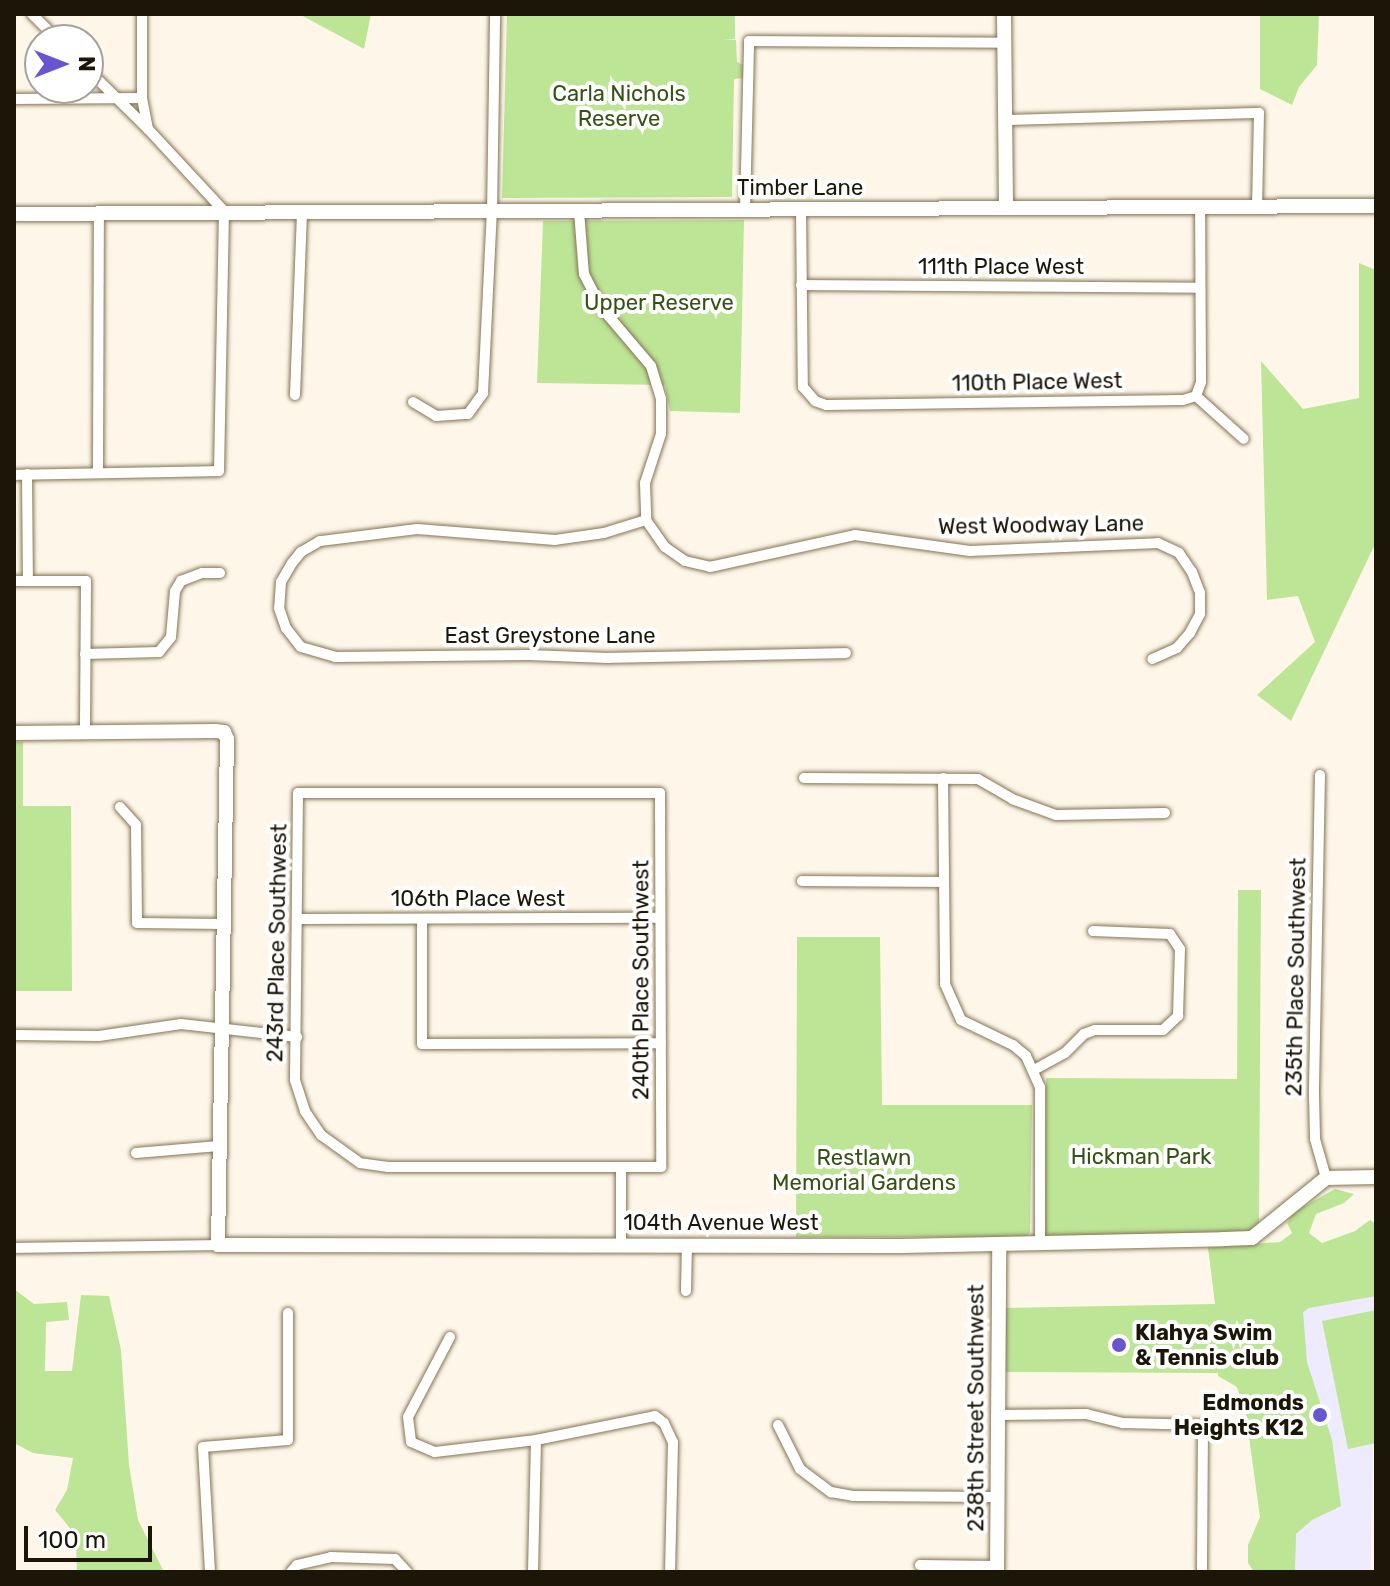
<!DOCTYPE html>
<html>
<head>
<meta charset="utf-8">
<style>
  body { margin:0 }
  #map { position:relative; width:1390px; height:1586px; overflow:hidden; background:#fef7e9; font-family:Rubik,sans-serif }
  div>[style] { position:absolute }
  .education>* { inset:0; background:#edebfd; transform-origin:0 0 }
  .green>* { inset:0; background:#bce595 }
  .roads { filter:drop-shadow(0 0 2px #847454) drop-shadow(0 0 2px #847454) }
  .street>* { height:10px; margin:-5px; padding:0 5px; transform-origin:5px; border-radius:5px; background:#fff }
  .secondary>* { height:14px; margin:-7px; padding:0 7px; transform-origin:7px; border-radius:7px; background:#fff }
  .dots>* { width:22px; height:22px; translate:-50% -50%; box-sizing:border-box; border:4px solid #fff; border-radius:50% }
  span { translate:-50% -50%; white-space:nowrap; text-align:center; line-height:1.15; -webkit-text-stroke:8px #fff; paint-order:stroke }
  .park-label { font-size:22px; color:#365213 }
  .street-label { font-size:22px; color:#1c1609 }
  .poi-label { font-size:22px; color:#1c1609; font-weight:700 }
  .left { translate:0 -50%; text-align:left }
  .right { translate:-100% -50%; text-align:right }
  .frame { position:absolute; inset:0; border:16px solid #1c1609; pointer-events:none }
  .north { position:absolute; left:24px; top:24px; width:80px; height:80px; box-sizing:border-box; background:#fff; border:2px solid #a4a29d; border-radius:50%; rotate:90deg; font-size:22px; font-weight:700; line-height:32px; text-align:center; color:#1c1609 }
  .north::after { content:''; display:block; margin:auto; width:28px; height:36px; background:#6756cf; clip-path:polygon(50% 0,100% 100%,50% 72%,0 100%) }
  .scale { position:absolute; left:24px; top:1526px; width:128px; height:36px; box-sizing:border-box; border:4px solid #1c1609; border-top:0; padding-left:10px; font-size:24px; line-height:28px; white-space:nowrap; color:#1c1609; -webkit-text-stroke:6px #fff; paint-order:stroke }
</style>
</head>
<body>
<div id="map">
  <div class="education">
    <div style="left:1266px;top:1256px;width:110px;height:316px;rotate:1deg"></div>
  </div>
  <div class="green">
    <div style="clip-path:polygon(299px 14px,371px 14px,364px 49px)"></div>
    <div style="clip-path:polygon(507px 14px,735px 14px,735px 39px,723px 39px,736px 40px,737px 62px,743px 65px,743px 78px,734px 79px,732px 197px,502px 198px)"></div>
    <div style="clip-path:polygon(1260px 14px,1319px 14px,1317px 65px,1299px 87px,1292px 105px,1260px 89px)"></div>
    <div style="clip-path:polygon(744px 220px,740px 413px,670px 411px,665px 385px,537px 383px,543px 221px)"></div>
    <div style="clip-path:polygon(1359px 263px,1376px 270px,1376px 542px,1291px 721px,1257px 695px,1315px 642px,1298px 596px,1267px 600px,1261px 361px,1303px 409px,1359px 398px)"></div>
    <div style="clip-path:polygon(14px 742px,23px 742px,23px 806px,71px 806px,72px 991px,14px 991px)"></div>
    <div style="clip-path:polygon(1238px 890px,1261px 890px,1259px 1228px,1248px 1232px,1045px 1236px,1046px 1078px,1237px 1079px)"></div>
    <div style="clip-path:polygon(797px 937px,880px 937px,882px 1105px,1032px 1105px,1030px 1233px,1025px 1237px,796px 1237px)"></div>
    <div style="clip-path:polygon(1335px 1189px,1354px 1194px,1344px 1203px,1316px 1214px,1309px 1233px,1322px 1243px,1355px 1231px,1370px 1220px,1376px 1224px,1376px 1296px,1309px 1308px,1303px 1312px,1307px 1362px,1332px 1440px,1341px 1506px,1312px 1520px,1296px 1534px,1295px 1572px,1254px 1572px,1248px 1563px,1248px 1545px,1260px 1517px,1246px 1415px,1237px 1387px,1218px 1376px,1218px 1373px,999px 1372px,999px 1308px,1215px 1304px,1208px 1247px,1280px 1242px,1292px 1233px,1287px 1223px,1294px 1212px)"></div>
    <div style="clip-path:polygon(14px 1289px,34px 1304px,67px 1302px,69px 1320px,46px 1322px,45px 1371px,72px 1371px,81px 1295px,109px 1296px,121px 1350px,129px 1465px,138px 1520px,164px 1572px,77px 1572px,76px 1543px,69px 1527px,55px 1510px,67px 1490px,73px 1458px,33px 1453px,14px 1443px)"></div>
    <div style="clip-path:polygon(1376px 1310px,1376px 1443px,1348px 1449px,1322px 1321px)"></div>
  </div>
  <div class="roads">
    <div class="street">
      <div style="left:32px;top:14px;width:37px;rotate:45deg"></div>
      <div style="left:88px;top:70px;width:84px;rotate:44.5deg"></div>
      <div style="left:14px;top:99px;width:128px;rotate:-0.4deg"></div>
      <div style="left:1004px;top:120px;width:255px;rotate:-1.6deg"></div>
      <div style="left:1259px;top:113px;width:94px;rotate:91.2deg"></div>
      <div style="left:745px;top:210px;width:169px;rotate:-88.6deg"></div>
      <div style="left:749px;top:41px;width:255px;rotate:0.4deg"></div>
      <div style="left:801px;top:210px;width:177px;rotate:89.4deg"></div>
      <div style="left:803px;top:387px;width:18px;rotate:49deg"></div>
      <div style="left:815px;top:401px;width:12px;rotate:20deg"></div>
      <div style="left:826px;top:405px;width:357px;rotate:-0.8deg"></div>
      <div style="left:1183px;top:400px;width:14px;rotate:-17deg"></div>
      <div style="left:1196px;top:396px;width:64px;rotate:41.9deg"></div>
      <div style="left:579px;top:211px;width:63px;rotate:85.5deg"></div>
      <div style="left:584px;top:274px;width:37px;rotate:63deg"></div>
      <div style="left:601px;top:307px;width:77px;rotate:49.7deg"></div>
      <div style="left:651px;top:366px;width:34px;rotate:73deg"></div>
      <div style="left:661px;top:399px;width:35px;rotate:90deg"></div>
      <div style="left:661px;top:434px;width:52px;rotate:108.1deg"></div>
      <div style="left:645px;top:483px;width:37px;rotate:88deg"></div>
      <div style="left:801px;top:285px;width:399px;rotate:0.4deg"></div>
      <div style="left:295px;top:395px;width:182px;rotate:-87.8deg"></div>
      <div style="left:1196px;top:396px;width:15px;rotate:-70deg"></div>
      <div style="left:1201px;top:382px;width:175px;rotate:-90.3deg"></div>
      <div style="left:413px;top:402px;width:27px;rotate:31deg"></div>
      <div style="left:436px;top:416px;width:32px;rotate:-4deg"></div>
      <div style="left:468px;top:414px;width:26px;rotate:-54deg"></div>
      <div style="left:483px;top:393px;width:181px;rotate:-87.2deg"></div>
      <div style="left:492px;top:212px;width:198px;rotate:-89.1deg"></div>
      <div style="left:98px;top:473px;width:260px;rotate:-89.8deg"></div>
      <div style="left:27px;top:474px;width:107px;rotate:89.5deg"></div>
      <div style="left:14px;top:475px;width:205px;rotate:-1.1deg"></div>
      <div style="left:219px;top:471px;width:260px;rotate:-88.9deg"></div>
      <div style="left:224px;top:211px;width:112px;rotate:-132.8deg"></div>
      <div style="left:148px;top:129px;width:32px;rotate:-101deg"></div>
      <div style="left:142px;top:98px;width:84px;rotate:-90deg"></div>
      <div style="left:646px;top:520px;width:44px;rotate:162.8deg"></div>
      <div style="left:604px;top:533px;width:49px;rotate:171.9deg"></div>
      <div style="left:555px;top:540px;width:138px;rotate:-175.4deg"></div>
      <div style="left:417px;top:529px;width:98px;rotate:172.9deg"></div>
      <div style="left:320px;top:541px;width:22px;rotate:150deg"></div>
      <div style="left:301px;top:552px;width:14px;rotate:129deg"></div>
      <div style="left:292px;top:563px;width:22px;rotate:120deg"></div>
      <div style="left:281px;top:582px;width:26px;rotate:94deg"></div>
      <div style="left:279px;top:608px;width:21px;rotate:71deg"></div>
      <div style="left:286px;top:628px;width:24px;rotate:52deg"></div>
      <div style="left:301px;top:647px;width:35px;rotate:16deg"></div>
      <div style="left:335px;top:657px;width:194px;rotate:-0.6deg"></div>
      <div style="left:529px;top:655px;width:79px;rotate:2.2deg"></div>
      <div style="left:608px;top:658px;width:238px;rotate:-1.2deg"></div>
      <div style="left:646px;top:520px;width:33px;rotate:55deg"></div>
      <div style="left:665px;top:547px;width:24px;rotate:35deg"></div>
      <div style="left:685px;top:561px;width:26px;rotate:13deg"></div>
      <div style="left:710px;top:567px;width:148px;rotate:-12.4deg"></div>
      <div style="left:855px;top:535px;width:116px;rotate:7.9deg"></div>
      <div style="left:970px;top:551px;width:188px;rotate:-2.4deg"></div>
      <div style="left:1158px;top:543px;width:23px;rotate:25deg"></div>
      <div style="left:1179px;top:553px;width:23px;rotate:56deg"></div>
      <div style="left:1192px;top:572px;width:22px;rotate:69deg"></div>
      <div style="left:1200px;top:593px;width:21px;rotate:90deg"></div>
      <div style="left:1200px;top:614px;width:21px;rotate:118deg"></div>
      <div style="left:1190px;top:633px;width:20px;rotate:131deg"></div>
      <div style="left:1177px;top:648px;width:27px;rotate:156deg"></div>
      <div style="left:14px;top:581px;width:72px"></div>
      <div style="left:86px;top:581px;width:151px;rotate:90.4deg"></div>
      <div style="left:85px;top:654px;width:74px;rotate:-1.5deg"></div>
      <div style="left:159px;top:652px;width:19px;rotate:-51deg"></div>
      <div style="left:171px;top:637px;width:46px;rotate:-85deg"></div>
      <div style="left:175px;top:591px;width:12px;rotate:-59deg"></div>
      <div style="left:181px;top:581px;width:22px;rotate:-21deg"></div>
      <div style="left:202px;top:573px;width:18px"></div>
      <div style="left:1320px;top:775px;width:319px;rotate:91.1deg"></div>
      <div style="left:1314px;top:1094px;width:45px;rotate:88.7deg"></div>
      <div style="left:1315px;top:1139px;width:41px;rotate:74.2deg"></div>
      <div style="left:804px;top:778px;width:174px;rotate:0.3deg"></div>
      <div style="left:978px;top:779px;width:39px;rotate:30deg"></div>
      <div style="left:1012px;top:799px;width:47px;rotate:20deg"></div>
      <div style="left:1056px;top:815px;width:109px;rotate:-1.1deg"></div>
      <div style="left:943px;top:778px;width:206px;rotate:89.4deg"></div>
      <div style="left:945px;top:984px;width:39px;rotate:66deg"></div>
      <div style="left:961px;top:1020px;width:58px;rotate:25.7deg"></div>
      <div style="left:1013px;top:1045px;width:17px;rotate:40deg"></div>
      <div style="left:1026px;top:1056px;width:34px;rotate:66deg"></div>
      <div style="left:1040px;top:1087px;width:156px;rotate:90deg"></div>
      <div style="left:298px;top:793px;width:362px"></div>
      <div style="left:660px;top:793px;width:374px;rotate:89.8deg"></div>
      <div style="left:661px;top:1167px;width:273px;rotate:180deg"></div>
      <div style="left:388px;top:1167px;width:28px;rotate:-172deg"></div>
      <div style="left:360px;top:1163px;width:48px;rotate:-144.3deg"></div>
      <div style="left:321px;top:1135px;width:29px;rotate:-124deg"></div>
      <div style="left:305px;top:1111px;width:33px;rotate:-108deg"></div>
      <div style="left:295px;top:1080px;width:287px;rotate:-89.4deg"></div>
      <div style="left:120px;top:807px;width:24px;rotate:48deg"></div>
      <div style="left:136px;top:825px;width:98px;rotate:89.4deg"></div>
      <div style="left:137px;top:923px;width:87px;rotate:0.7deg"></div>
      <div style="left:802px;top:881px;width:142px;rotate:0.4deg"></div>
      <div style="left:297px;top:919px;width:363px;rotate:-0.2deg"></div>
      <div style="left:422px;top:919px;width:125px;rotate:90deg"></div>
      <div style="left:422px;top:1044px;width:239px;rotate:-0.2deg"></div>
      <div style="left:14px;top:1035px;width:85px;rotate:0.7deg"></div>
      <div style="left:99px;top:1036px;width:83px;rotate:-8.3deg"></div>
      <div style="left:181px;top:1024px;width:117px;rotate:6.4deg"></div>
      <div style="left:1034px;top:1070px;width:35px;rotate:-29deg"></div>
      <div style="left:1065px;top:1053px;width:27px;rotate:-45deg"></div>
      <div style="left:1084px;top:1034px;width:12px;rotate:-20deg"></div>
      <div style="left:1095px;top:1030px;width:68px"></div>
      <div style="left:1163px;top:1030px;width:21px;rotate:-43deg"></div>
      <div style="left:1178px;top:1016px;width:67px;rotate:-88.3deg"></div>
      <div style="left:1180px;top:949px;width:18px;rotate:-124deg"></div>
      <div style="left:1170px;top:934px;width:77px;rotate:-177.8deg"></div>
      <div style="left:136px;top:1153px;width:83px;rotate:-4.8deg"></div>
      <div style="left:621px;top:1245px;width:78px;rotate:-90deg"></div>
      <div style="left:14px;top:1248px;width:204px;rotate:-0.8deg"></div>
      <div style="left:686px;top:1291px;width:46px;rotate:-88.8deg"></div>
      <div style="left:450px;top:1337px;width:90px;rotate:117.7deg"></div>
      <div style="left:408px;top:1417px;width:25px;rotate:83deg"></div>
      <div style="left:411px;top:1442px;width:26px;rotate:23deg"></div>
      <div style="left:435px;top:1452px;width:102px;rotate:-6.8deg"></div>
      <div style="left:536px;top:1440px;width:121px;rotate:-11.4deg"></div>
      <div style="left:655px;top:1416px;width:11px;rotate:38deg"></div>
      <div style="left:664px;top:1423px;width:21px;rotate:65deg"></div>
      <div style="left:673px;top:1442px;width:130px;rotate:91.3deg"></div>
      <div style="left:998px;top:1415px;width:88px;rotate:-0.7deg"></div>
      <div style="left:1086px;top:1414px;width:38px;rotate:14deg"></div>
      <div style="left:1123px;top:1423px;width:80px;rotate:1.4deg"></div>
      <div style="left:1203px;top:1425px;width:147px;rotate:90.4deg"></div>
      <div style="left:778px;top:1425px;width:49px;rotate:63.4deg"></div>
      <div style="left:800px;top:1469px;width:39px;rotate:37deg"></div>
      <div style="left:831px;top:1492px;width:22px;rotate:10deg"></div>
      <div style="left:853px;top:1496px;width:144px;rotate:0.4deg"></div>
      <div style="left:920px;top:1565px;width:77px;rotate:0.7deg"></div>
      <div style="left:210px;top:1572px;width:125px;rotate:-93.2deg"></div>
      <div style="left:203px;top:1447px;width:85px;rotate:-4.7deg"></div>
      <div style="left:288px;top:1440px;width:127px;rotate:-90deg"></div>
      <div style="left:291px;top:1572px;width:9px;rotate:-49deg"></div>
      <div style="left:297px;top:1565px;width:35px;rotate:-13deg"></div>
      <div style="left:331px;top:1557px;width:64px;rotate:1.8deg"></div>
      <div style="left:395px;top:1559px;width:18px;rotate:47deg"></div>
      <div style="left:533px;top:1572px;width:132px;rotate:-88.7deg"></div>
    </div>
    <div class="secondary">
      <div style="left:1004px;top:14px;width:194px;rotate:89.4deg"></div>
      <div style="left:14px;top:214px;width:1362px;rotate:-0.34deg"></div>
      <div style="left:14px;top:733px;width:201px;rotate:-0.6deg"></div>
      <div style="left:215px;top:731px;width:9px;rotate:6deg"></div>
      <div style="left:224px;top:732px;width:8px;rotate:67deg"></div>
      <div style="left:227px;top:739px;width:506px;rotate:91.02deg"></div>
      <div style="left:218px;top:1245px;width:683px;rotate:0.08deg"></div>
      <div style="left:901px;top:1246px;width:322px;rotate:-1.2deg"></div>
      <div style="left:1223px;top:1239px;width:29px;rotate:-2deg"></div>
      <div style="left:1252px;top:1238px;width:95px;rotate:-39deg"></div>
      <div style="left:1326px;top:1178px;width:50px;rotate:-1.1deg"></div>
      <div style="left:997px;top:1572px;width:327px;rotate:-89.6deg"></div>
    </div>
  </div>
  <div class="dots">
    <div style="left:1119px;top:1345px;background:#6756cf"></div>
    <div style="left:1320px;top:1415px;background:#6756cf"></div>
  </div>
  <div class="park-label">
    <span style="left:619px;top:106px">Carla Nichols<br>Reserve</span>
    <span style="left:659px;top:303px">Upper Reserve</span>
    <span style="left:864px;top:1170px">Restlawn<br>Memorial Gardens</span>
    <span style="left:1141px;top:1157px">Hickman Park</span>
  </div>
  <div class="street-label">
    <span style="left:800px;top:188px">Timber Lane</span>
    <span style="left:1001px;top:267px">111th Place West</span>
    <span style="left:1037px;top:382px;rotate:-1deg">110th Place West</span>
    <span style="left:1041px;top:525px;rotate:-1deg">West Woodway Lane</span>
    <span style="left:550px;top:636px">East Greystone Lane</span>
    <span style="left:478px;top:899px">106th Place West</span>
    <span style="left:277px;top:943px;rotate:-89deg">243rd Place Southwest</span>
    <span style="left:1296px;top:977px;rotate:-89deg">235th Place Southwest</span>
    <span style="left:641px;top:980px;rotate:-90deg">240th Place Southwest</span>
    <span style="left:721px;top:1223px">104th Avenue West</span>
    <span style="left:976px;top:1408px;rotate:-90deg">238th Street Southwest</span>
  </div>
  <div class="poi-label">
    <span class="left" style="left:1135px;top:1345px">Klahya Swim<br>&amp; Tennis club</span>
    <span class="right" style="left:1304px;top:1415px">Edmonds<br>Heights K12</span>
  </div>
  <div class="frame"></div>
  <div class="north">N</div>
  <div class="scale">100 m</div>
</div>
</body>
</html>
